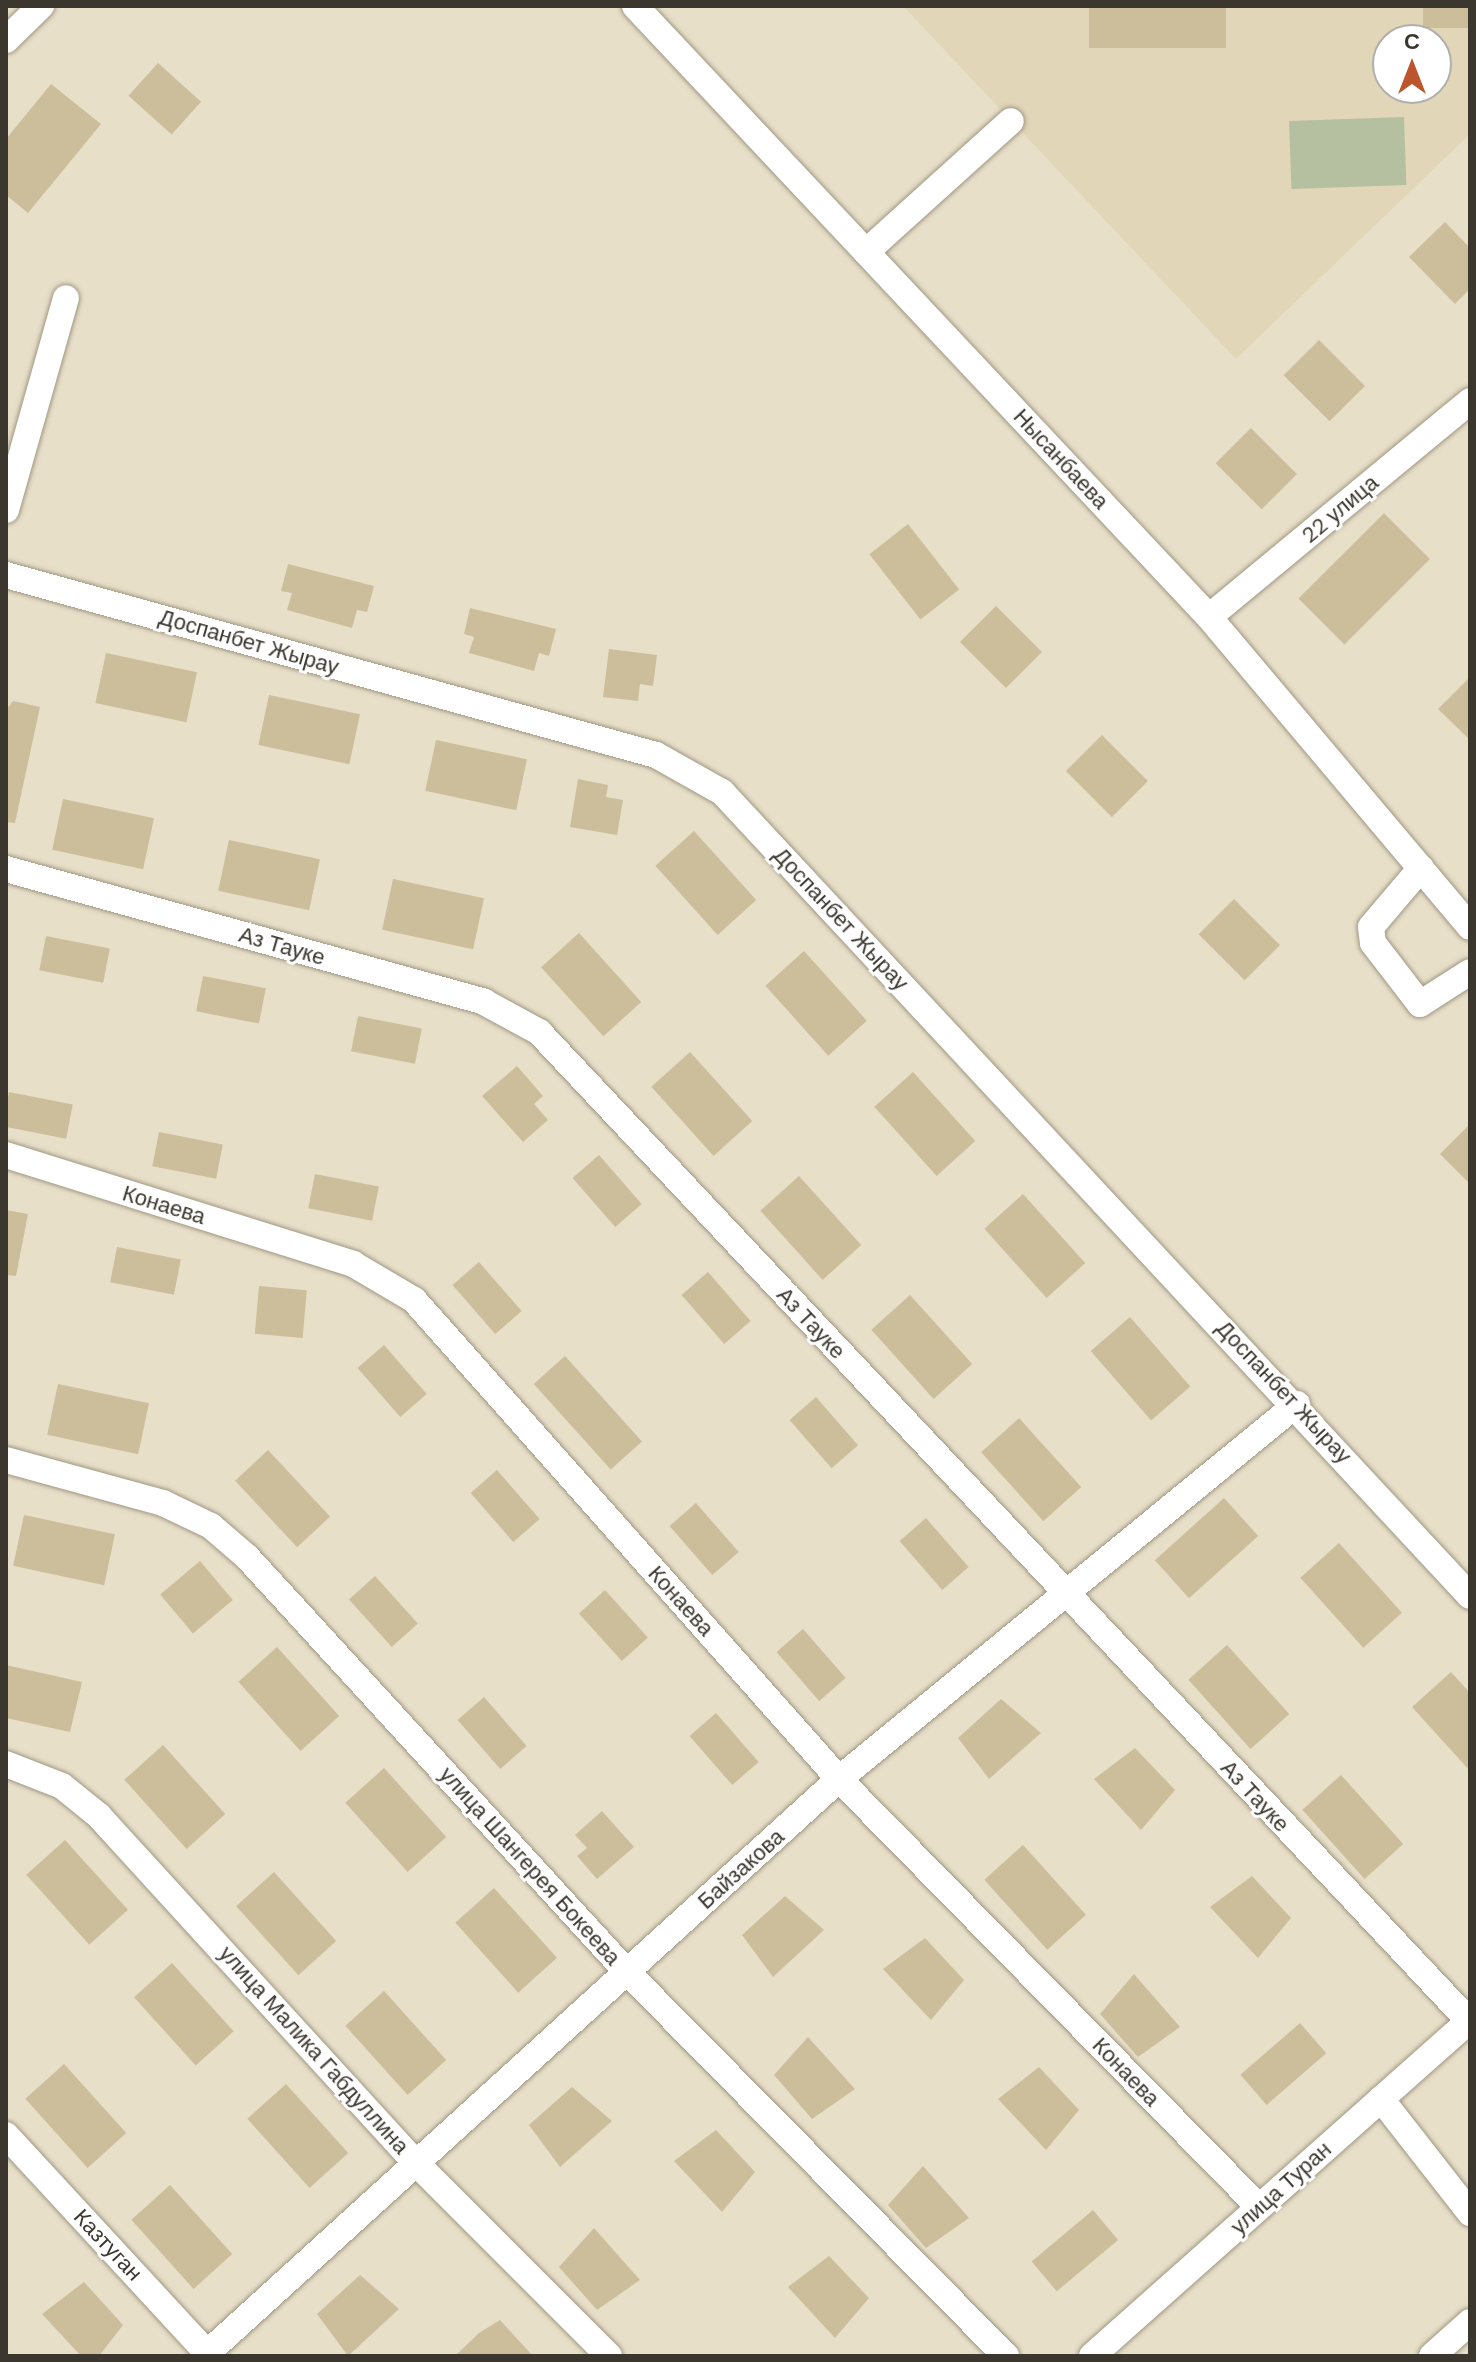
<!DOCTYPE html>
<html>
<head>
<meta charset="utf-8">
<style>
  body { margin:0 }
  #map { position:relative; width:1476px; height:2362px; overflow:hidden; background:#e8dfc9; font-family:"DM Sans",sans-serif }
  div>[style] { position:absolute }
  .built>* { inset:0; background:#e2d6b9 }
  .green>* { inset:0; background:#b5c0a0; transform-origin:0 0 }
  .building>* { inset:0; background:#ccbe9b; transform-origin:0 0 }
  .roads { filter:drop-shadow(0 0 2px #9f9782) drop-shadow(0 0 2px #9f9782) }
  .minor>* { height:26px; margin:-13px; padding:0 13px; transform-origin:13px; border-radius:13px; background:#fff }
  span { translate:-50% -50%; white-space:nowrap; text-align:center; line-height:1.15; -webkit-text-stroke:6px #fff; paint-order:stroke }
  .street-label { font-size:22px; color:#3b372f }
  .frame { position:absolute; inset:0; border:8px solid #3b372f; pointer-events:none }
  .north { position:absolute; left:1372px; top:24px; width:80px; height:80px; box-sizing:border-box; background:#fff; border:2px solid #b1afac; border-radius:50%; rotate:0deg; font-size:22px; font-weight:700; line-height:32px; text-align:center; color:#3b372f }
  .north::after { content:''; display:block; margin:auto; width:28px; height:36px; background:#bc542d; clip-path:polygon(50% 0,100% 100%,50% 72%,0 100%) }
</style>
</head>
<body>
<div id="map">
  <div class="built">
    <div style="clip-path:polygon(evenodd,903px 6px,1470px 6px,1470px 134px,1236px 359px,903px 6px,1388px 40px,1436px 40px,1436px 88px,1388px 88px,1388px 40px)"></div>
  </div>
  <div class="green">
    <div style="left:1404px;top:117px;width:68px;height:115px;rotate:88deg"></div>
  </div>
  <div class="building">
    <div style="left:1089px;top:6px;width:137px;height:42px"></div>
    <div style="left:1423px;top:6px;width:47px;height:22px"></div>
    <div style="left:158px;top:63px;width:58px;height:44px;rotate:42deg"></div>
    <div style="clip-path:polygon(51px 84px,101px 124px,28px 213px,6px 195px,6px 139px)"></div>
    <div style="clip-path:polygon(1445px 222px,1470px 248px,1470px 289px,1455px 304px,1409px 257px)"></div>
    <div style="left:1319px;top:340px;width:65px;height:50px;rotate:45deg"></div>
    <div style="left:1251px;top:428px;width:65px;height:50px;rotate:45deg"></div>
    <div style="left:1384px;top:513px;width:65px;height:121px;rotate:45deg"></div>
    <div style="left:908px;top:524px;width:83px;height:49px;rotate:52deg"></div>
    <div style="clip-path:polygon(288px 564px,374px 586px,367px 612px,357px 610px,352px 628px,287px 610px,292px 593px,281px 591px)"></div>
    <div style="left:996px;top:606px;width:65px;height:51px;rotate:45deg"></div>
    <div style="clip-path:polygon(470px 608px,556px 629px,549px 656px,539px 653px,534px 671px,469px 653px,474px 637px,464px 634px)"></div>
    <div style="clip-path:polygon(609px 649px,657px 655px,653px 686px,640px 684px,638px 701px,603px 697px)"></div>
    <div style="left:106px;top:653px;width:93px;height:51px;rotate:12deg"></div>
    <div style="clip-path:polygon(1470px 677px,1470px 740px,1438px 709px)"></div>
    <div style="left:269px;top:695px;width:93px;height:51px;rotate:12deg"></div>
    <div style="clip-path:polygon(13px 701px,40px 707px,15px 823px,6px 822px,6px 710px)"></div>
    <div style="left:1102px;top:735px;width:65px;height:51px;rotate:45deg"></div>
    <div style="left:436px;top:740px;width:93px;height:52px;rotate:12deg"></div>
    <div style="clip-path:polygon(578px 779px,608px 785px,606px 797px,623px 800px,617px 835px,570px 827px)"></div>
    <div style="left:63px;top:799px;width:93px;height:52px;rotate:12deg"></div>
    <div style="left:694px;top:831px;width:93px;height:52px;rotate:48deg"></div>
    <div style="left:229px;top:840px;width:93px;height:52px;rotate:12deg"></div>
    <div style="left:393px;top:879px;width:93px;height:52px;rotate:12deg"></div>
    <div style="left:1234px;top:899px;width:65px;height:50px;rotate:45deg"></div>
    <div style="left:579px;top:933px;width:93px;height:51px;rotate:48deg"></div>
    <div style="left:46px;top:936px;width:65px;height:35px;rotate:11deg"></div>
    <div style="left:804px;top:951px;width:94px;height:52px;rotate:48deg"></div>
    <div style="left:203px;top:976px;width:64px;height:36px;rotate:11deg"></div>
    <div style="left:358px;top:1016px;width:65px;height:36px;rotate:11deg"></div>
    <div style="left:690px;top:1052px;width:93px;height:52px;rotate:48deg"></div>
    <div style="clip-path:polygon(517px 1066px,543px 1096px,534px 1104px,548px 1120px,523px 1142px,482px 1096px)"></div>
    <div style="left:913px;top:1072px;width:93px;height:52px;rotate:48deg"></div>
    <div style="left:9px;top:1092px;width:65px;height:35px;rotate:11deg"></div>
    <div style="clip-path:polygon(1470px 1124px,1470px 1184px,1440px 1154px)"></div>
    <div style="left:159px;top:1132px;width:65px;height:35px;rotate:11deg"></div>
    <div style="left:599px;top:1155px;width:65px;height:35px;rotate:49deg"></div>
    <div style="left:315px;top:1174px;width:65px;height:35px;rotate:11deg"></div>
    <div style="left:799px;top:1176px;width:93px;height:52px;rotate:48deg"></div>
    <div style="left:1023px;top:1194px;width:93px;height:52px;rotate:48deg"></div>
    <div style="clip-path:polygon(6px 1210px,28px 1214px,16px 1276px,6px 1275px)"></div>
    <div style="left:117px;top:1247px;width:65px;height:36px;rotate:11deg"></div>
    <div style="left:479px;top:1262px;width:65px;height:35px;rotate:49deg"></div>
    <div style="left:708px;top:1272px;width:65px;height:35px;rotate:49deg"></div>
    <div style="left:259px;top:1286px;width:48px;height:48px;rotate:5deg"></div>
    <div style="left:910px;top:1295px;width:93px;height:52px;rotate:48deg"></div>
    <div style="left:1130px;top:1317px;width:92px;height:52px;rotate:49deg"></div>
    <div style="left:384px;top:1345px;width:65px;height:35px;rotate:49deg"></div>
    <div style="left:565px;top:1356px;width:115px;height:42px;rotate:48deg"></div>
    <div style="left:58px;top:1384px;width:93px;height:52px;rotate:12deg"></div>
    <div style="left:816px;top:1397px;width:64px;height:35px;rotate:49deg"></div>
    <div style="left:1019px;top:1418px;width:93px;height:51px;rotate:48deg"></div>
    <div style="left:268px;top:1450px;width:91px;height:45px;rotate:47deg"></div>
    <div style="left:497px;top:1470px;width:65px;height:35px;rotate:49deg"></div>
    <div style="left:1224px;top:1498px;width:51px;height:93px;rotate:48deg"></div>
    <div style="left:696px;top:1503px;width:65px;height:35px;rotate:49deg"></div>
    <div style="left:24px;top:1515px;width:93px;height:52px;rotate:12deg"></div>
    <div style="left:926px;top:1518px;width:65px;height:35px;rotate:49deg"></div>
    <div style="left:1339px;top:1543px;width:94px;height:52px;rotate:48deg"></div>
    <div style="left:200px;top:1561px;width:51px;height:52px;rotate:50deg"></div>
    <div style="left:375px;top:1576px;width:64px;height:35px;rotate:48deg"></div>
    <div style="left:605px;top:1590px;width:64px;height:35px;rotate:48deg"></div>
    <div style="left:803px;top:1629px;width:65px;height:35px;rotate:49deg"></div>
    <div style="left:1227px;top:1645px;width:93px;height:52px;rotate:48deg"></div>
    <div style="left:277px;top:1647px;width:93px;height:52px;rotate:48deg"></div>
    <div style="clip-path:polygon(6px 1665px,82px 1682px,70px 1732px,6px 1718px)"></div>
    <div style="clip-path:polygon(1451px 1672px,1470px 1693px,1470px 1771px,1412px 1707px)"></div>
    <div style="left:484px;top:1697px;width:65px;height:35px;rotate:49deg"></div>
    <div style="clip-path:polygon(1001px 1699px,1041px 1733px,989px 1779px,958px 1738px)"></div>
    <div style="left:716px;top:1713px;width:65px;height:35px;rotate:49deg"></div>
    <div style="left:163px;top:1745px;width:93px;height:52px;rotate:48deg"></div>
    <div style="clip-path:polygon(1135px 1748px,1175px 1790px,1141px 1830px,1094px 1779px)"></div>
    <div style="left:384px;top:1768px;width:93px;height:52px;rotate:48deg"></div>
    <div style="left:1341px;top:1775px;width:93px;height:52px;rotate:48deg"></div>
    <div style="clip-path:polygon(602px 1811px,634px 1847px,597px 1879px,577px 1856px,587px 1848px,575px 1835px)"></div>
    <div style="left:65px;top:1840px;width:94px;height:52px;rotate:48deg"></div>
    <div style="left:1023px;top:1845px;width:94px;height:52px;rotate:48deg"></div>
    <div style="left:274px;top:1872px;width:93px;height:51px;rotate:48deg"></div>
    <div style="clip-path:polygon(1252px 1876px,1291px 1918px,1258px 1958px,1210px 1907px)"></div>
    <div style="left:494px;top:1888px;width:94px;height:52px;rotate:48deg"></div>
    <div style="clip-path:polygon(785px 1896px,824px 1930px,773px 1977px,742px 1935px)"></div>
    <div style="clip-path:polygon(925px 1938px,964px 1980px,931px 2020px,883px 1969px)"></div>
    <div style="left:172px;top:1963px;width:92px;height:51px;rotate:48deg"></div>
    <div style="clip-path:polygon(1134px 1974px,1180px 2027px,1138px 2057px,1100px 2014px)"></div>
    <div style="left:384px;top:1991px;width:93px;height:52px;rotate:48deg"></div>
    <div style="left:1300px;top:2023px;width:40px;height:79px;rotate:49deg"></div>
    <div style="clip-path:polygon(808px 2037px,855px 2089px,812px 2119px,774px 2075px)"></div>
    <div style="left:64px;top:2064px;width:93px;height:52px;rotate:48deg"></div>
    <div style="clip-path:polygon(1039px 2067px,1079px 2110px,1046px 2150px,998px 2099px)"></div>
    <div style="left:286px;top:2084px;width:93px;height:52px;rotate:48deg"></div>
    <div style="clip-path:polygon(572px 2087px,612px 2121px,560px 2167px,529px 2125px)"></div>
    <div style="clip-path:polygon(716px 2130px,755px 2172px,722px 2212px,674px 2161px)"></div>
    <div style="clip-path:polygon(923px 2166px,969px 2218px,926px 2248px,888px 2205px)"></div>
    <div style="left:170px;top:2185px;width:93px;height:52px;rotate:48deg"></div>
    <div style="left:1093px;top:2210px;width:39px;height:80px;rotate:50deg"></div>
    <div style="clip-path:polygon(594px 2228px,640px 2280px,597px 2310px,559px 2267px)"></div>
    <div style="clip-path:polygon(829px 2256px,869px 2298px,835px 2338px,788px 2287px)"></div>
    <div style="clip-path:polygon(360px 2275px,399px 2309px,348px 2356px,317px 2314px)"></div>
    <div style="clip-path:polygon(84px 2282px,123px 2325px,99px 2356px,81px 2356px,42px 2314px)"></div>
    <div style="clip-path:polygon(500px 2320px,533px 2356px,455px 2356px,479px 2333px)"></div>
  </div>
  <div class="roads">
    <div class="minor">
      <div style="left:635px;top:6px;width:838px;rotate:46.79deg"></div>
      <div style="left:1209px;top:617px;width:405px;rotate:49.9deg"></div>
      <div style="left:6px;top:40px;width:49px;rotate:-44.2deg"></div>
      <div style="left:866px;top:252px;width:195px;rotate:-42.1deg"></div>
      <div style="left:6px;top:510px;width:220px;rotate:-74.2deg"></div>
      <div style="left:6px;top:575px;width:674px;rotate:15.48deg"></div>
      <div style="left:656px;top:755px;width:76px;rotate:29.3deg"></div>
      <div style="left:722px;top:792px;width:1098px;rotate:47.07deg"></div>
      <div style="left:1209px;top:617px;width:339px;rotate:-39.6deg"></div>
      <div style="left:1421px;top:868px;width:77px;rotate:130.3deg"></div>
      <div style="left:1371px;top:927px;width:16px;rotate:83deg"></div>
      <div style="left:1373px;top:943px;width:77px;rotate:52.4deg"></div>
      <div style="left:1420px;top:1004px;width:59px;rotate:-32.6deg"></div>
      <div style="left:6px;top:869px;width:496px;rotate:15.5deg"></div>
      <div style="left:484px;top:1002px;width:63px;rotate:28.6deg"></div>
      <div style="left:539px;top:1032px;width:1358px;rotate:46.76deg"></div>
      <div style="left:6px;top:1155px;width:364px;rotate:17.4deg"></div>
      <div style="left:353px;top:1264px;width:71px;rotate:30.5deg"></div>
      <div style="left:414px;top:1300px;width:640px;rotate:48.42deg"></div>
      <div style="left:839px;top:1779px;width:600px;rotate:45.54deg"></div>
      <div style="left:6px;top:1460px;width:163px;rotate:15.3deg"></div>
      <div style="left:163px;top:1503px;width:53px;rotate:25.6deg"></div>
      <div style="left:211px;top:1526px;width:48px;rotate:40.7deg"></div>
      <div style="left:247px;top:1557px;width:563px;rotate:47.52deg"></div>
      <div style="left:627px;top:1972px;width:540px;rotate:45.38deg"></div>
      <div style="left:6px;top:1764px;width:60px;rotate:21.4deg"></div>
      <div style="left:62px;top:1786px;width:48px;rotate:39deg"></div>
      <div style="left:99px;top:1816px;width:470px;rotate:47.6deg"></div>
      <div style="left:416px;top:2163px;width:273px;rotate:45deg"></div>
      <div style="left:1381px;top:2099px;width:145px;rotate:52deg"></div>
      <div style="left:6px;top:2135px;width:301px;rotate:47.3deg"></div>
      <div style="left:204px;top:2356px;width:858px;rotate:-42.26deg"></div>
      <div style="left:839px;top:1779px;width:592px;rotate:-39.31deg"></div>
      <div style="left:1092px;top:2356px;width:506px;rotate:-41.63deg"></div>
      <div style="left:1432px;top:2356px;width:51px;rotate:-41.8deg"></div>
    </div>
  </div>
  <div class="street-label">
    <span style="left:1061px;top:459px;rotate:47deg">Нысанбаева</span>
    <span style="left:1340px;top:509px;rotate:-40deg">22 улица</span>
    <span style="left:249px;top:642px;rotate:16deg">Доспанбет Жырау</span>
    <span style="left:841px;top:919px;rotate:47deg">Доспанбет Жырау</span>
    <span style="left:282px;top:946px;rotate:16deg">Аз Тауке</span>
    <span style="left:164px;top:1205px;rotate:17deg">Конаева</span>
    <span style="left:811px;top:1323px;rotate:47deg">Аз Тауке</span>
    <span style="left:1284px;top:1392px;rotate:47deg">Доспанбет Жырау</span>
    <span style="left:681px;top:1601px;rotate:48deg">Конаева</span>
    <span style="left:1255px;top:1796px;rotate:47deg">Аз Тауке</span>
    <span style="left:530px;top:1866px;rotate:48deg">улица Шангерея Бокеева</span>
    <span style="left:741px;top:1869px;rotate:-42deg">Байзакова</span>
    <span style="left:314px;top:2050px;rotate:48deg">улица Малика Габдуллина</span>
    <span style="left:1126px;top:2072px;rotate:46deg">Конаева</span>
    <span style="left:1281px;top:2188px;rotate:-42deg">улица Туран</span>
    <span style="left:108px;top:2245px;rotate:47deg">Казтуган</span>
  </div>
  <div class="frame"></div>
  <div class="north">С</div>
</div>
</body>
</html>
